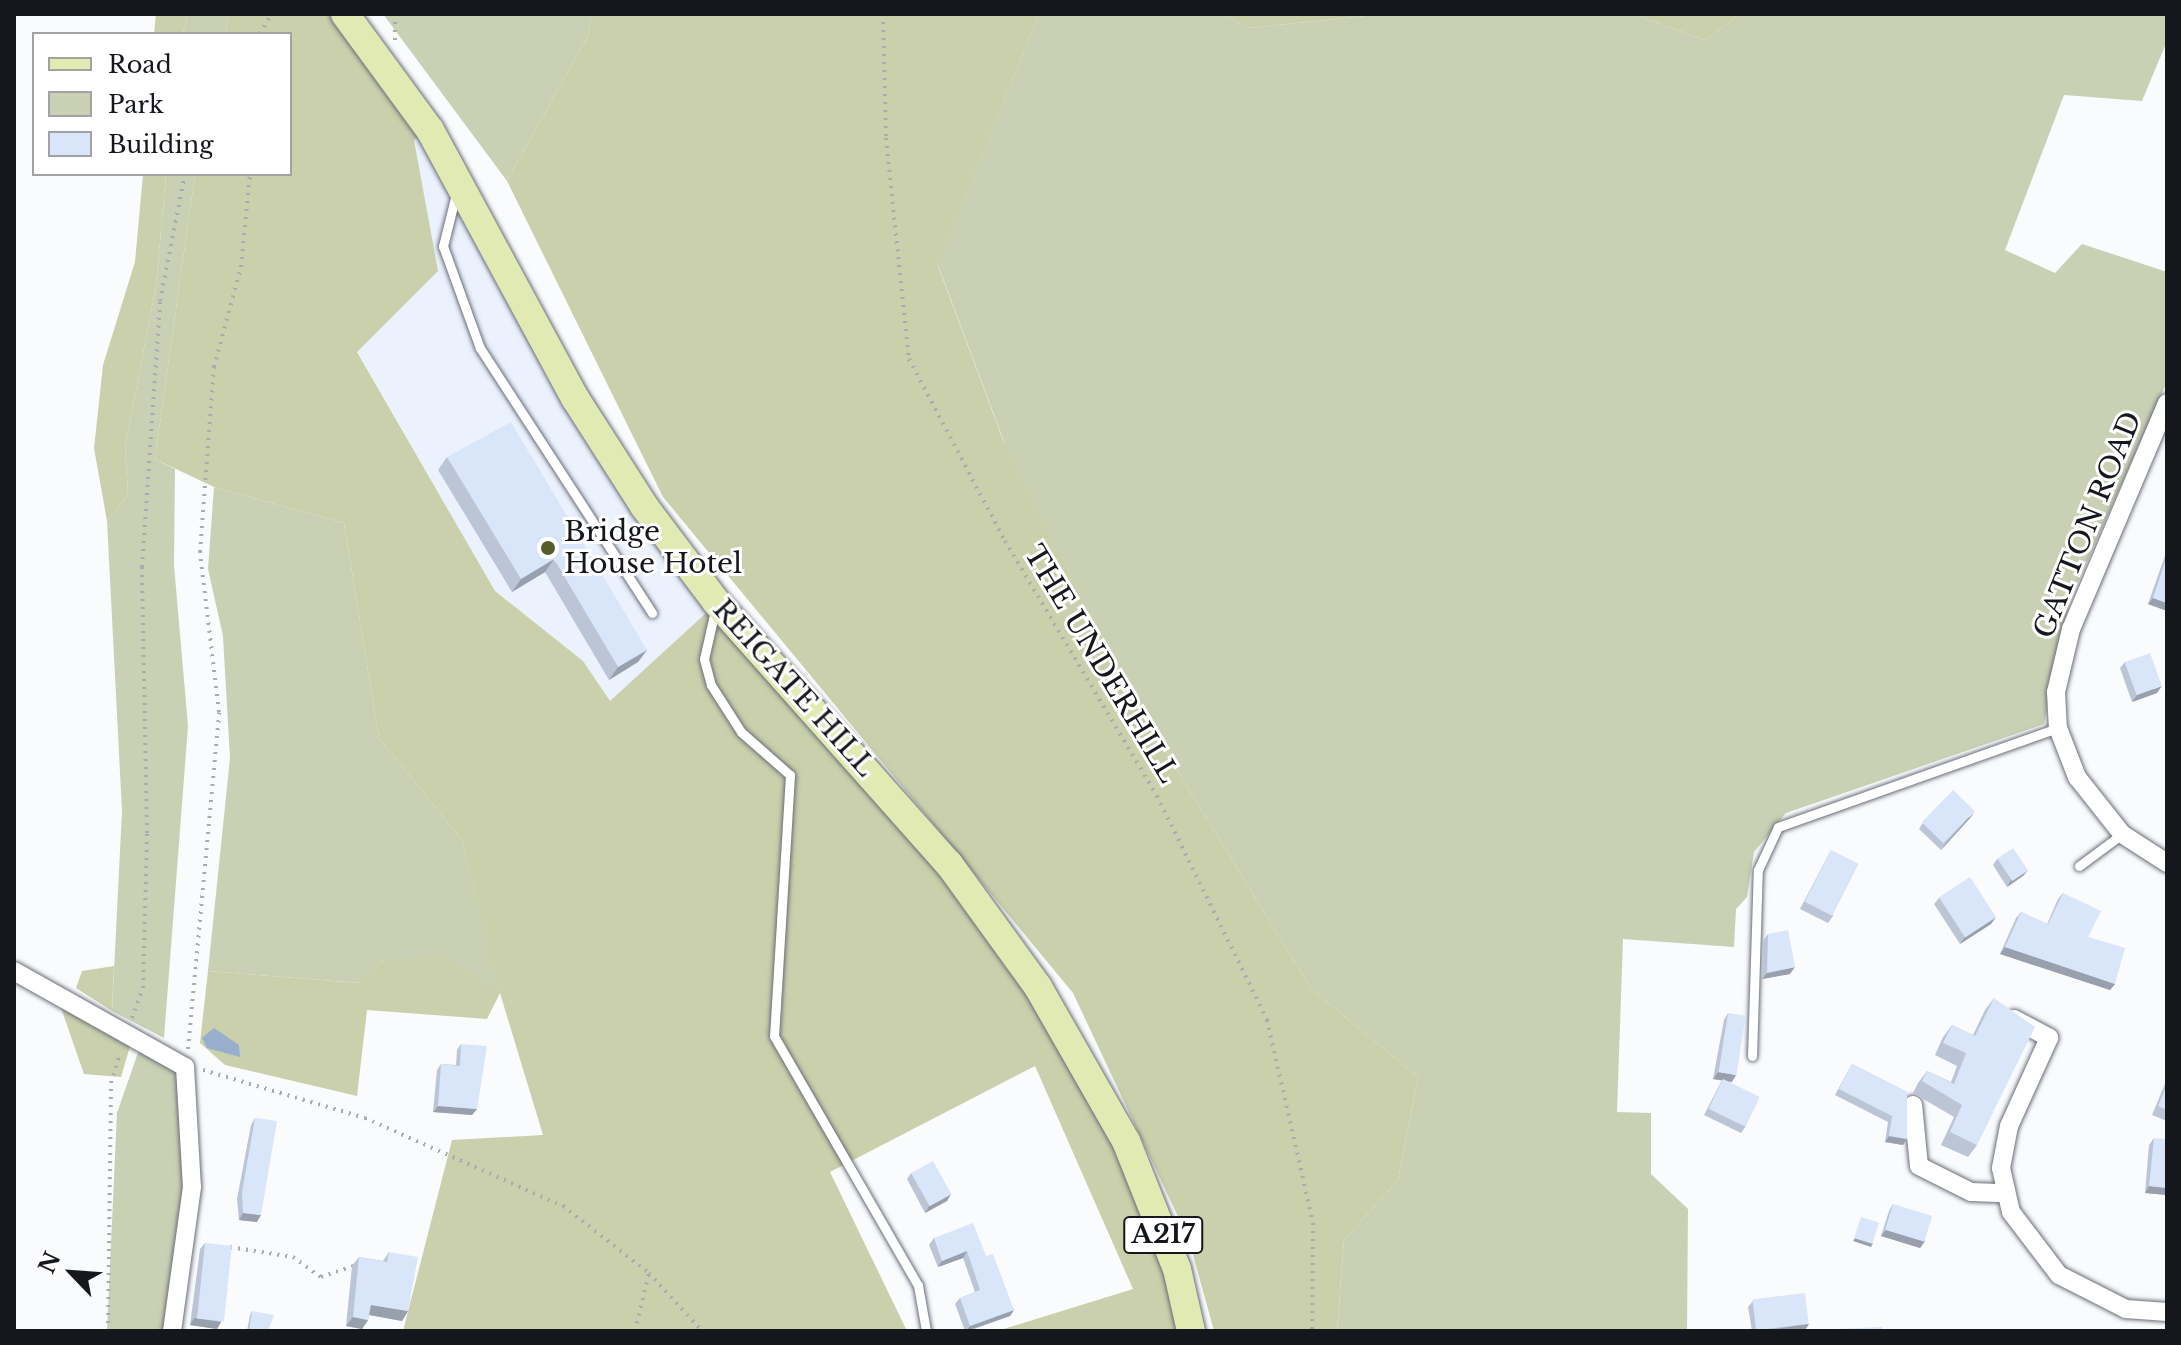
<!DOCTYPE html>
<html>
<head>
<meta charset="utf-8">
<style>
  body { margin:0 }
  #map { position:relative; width:2181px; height:1345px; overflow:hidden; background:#f9fbfd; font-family:"Libre Baskerville",serif }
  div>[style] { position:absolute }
  .built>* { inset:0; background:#ebf2fd }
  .green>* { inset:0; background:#cad0b4 }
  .forest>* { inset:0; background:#c9d0ab }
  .water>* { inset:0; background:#99aecd }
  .path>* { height:4px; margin-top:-2px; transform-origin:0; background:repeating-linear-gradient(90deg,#a9abae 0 2px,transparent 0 8px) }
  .roads { filter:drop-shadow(0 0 2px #696f79) drop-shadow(0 0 2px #696f79) }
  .service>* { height:9px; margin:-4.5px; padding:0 4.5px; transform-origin:4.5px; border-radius:4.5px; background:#fff }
  .minor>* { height:18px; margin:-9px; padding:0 9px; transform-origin:9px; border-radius:9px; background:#fff }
  .primary>* { height:28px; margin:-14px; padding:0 14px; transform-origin:14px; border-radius:14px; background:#e1eab3 }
  .wall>* { inset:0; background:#bbc5d6 }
  .shaded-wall>* { inset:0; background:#98a0ae }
  .building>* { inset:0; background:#d9e5f9; transform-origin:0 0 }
  .dots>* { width:22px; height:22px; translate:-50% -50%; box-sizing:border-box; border:4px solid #fff; border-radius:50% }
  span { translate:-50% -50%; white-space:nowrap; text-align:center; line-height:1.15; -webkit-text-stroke:6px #fff; paint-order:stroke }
  .shield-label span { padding:2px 6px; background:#fff; border:2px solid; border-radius:6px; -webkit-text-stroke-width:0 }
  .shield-label { font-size:26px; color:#14171b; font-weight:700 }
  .street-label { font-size:28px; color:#14171b }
  .poi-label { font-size:28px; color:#14171b }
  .left { translate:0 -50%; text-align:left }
  .frame { position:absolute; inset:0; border:16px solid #14171b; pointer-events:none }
  .legend { position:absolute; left:32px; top:32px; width:260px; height:144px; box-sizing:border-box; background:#fff; border:2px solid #a1a2a4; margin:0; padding:10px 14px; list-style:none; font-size:24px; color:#14171b }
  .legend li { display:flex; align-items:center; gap:16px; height:40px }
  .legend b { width:40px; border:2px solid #a1a2a4 }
  .north { position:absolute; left:32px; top:1233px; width:80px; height:80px; -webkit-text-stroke:6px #fff; paint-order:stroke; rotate:295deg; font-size:22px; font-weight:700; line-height:32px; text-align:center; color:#14171b }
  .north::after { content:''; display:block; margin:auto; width:28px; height:36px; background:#14171b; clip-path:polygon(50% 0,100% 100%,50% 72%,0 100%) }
</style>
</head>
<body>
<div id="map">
  <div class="built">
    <div style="clip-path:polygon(430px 130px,717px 603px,610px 702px,583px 661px,495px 591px,357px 351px,437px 271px,414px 140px)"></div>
  </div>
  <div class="green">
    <div style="clip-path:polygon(187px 14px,229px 14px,225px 34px,183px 34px)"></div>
    <div style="clip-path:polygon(383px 14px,591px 14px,588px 36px,507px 181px)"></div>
    <div style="clip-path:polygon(1039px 14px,1224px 14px,1249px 28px,1385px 14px,1633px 14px,1705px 40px,1740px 14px,2167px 14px,2167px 41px,2142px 101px,2064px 95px,2005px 250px,2055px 273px,2082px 244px,2167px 272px,2167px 382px,2070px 600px,2044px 724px,1786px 813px,1754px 852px,1747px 897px,1736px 909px,1734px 947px,1623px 939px,1617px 1112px,1651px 1113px,1651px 1174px,1688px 1209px,1687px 1331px,1337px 1331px,1344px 1240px,1398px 1180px,1418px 1077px,1311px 989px,1136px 703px,1006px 447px,938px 265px)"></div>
    <div style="clip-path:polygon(166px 174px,195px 174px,155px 459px,175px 469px,174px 565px,188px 726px,164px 1038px,112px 1011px,122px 811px,107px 521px,128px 495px,125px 447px,156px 286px)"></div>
    <div style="clip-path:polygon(214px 487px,344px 523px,379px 738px,462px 840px,500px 991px,383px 960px,360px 983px,208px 971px,230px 758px,223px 636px,208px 569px)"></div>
    <div style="clip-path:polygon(140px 1047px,178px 1069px,188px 1170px,163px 1331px,107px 1331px,117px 1113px)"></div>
  </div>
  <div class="forest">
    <div style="clip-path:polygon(156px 14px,187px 14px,183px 34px,154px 34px)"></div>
    <div style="clip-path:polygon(229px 14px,345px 14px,430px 130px,414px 140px,438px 271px,357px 352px,495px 591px,583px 661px,610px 701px,717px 603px,846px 746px,1077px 1052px,1191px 1331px,997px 1331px,1133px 1289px,1035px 1066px,830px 1172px,907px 1331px,403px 1331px,452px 1140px,543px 1135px,500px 993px,487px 1019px,367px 1010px,357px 1096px,225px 1065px,200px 1043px,208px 971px,359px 983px,383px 960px,444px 957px,499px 991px,462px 840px,379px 738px,344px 523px,214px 487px,155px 459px,195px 174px,290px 174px,290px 34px,225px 34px)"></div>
    <div style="clip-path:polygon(591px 14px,1039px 14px,938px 266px,1003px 440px,1136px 703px,1311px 989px,1418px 1077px,1398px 1180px,1344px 1240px,1337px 1331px,1214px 1331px,1189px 1240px,1073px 993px,663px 497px,507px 181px,588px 36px)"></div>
    <div style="clip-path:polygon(1224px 14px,1385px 14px,1249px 28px)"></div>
    <div style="clip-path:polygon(1633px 14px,1740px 14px,1705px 40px)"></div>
    <div style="clip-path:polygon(143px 174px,166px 174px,156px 286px,125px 447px,128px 495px,107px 521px,94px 448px,103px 365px,135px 262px)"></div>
    <div style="clip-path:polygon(114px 966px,112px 1011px,76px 988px,82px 971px)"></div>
    <div style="clip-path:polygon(60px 1005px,131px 1043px,121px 1077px,84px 1074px)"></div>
  </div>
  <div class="water">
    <div style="clip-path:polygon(214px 1028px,239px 1045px,240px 1057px,207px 1048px,202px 1038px)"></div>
  </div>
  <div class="path">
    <div style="left:395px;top:14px;width:27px;rotate:90deg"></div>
    <div style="left:883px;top:14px;width:124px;rotate:88.6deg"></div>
    <div style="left:886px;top:138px;width:222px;rotate:84.1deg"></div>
    <div style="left:909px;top:359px;width:206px;rotate:62.2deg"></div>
    <div style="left:1005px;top:541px;width:297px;rotate:59.2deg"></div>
    <div style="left:1157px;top:796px;width:250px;rotate:63.8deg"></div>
    <div style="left:1267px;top:1020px;width:208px;rotate:77.2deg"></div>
    <div style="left:1313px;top:1223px;width:108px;rotate:90.5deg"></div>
    <div style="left:260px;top:34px;width:23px;rotate:-61deg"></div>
    <div style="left:132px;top:1018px;width:32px;rotate:-70deg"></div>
    <div style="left:143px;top:988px;width:155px;rotate:-88.5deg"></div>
    <div style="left:147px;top:833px;width:266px;rotate:-91.1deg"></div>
    <div style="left:142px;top:567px;width:267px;rotate:-86.1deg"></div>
    <div style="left:160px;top:301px;width:129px;rotate:-78.9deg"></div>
    <div style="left:188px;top:1049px;width:338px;rotate:-84.7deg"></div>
    <div style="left:219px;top:712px;width:161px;rotate:-96.8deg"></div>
    <div style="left:200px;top:552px;width:186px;rotate:-85.7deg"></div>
    <div style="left:214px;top:367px;width:104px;rotate:-74.9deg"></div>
    <div style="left:241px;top:267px;width:93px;rotate:-84.5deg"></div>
    <div style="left:203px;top:1070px;width:169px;rotate:16.5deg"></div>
    <div style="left:365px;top:1118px;width:217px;rotate:24deg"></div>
    <div style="left:563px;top:1206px;width:109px;rotate:37.9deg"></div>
    <div style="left:649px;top:1273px;width:79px;rotate:47.6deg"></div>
    <div style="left:230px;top:1247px;width:64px;rotate:9deg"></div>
    <div style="left:293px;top:1257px;width:34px;rotate:36deg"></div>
    <div style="left:321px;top:1277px;width:40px;rotate:-18.9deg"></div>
    <div style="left:108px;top:1331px;width:248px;rotate:-89.3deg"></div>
    <div style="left:111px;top:1083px;width:31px;rotate:-73deg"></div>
    <div style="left:635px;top:1331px;width:60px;rotate:-76.4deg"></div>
  </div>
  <div class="roads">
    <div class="service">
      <div style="left:456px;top:194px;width:54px;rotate:104deg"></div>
      <div style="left:443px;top:246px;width:109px;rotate:70.1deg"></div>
      <div style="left:480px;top:348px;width:316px;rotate:57deg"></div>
      <div style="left:716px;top:606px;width:54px;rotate:102.8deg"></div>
      <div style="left:704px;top:659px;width:27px;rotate:75deg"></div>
      <div style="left:711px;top:685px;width:56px;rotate:57.4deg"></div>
      <div style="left:741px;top:732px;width:65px;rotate:41.3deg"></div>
      <div style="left:790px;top:775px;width:261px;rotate:93.5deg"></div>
      <div style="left:774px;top:1036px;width:288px;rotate:60deg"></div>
      <div style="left:918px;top:1285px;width:47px;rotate:80.1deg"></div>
      <div style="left:2079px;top:866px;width:54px;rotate:-36.7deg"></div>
      <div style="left:1752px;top:1056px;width:186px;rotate:-88.2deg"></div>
      <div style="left:1758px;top:870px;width:47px;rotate:-65.1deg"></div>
      <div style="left:1778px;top:827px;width:297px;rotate:-19.5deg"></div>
    </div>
    <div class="minor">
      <div style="left:2167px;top:403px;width:246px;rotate:113deg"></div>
      <div style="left:2071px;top:629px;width:65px;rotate:103.4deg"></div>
      <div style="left:2056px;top:692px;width:36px;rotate:87deg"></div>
      <div style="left:2058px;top:728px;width:53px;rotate:68.8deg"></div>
      <div style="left:2077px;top:777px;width:73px;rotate:51.7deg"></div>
      <div style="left:2122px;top:834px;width:54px;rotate:32.8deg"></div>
      <div style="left:14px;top:971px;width:196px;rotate:29.3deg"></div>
      <div style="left:185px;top:1067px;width:120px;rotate:86.7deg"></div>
      <div style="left:192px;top:1187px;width:145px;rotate:97.9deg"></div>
      <div style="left:2014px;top:1019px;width:40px;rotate:28deg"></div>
      <div style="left:2049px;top:1038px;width:97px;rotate:114.4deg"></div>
      <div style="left:2009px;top:1126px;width:43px;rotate:100.8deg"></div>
      <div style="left:2001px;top:1168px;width:45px;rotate:77.2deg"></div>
      <div style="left:2011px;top:1212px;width:79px;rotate:52.7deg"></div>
      <div style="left:2059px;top:1275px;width:75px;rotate:26.9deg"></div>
      <div style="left:2126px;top:1309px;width:41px;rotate:4.2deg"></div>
      <div style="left:1913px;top:1105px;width:61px;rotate:84.4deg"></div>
      <div style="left:1919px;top:1166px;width:58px;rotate:26.6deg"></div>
      <div style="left:1971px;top:1192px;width:34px;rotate:2deg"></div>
    </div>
    <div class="primary">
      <div style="left:345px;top:14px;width:144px;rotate:53.8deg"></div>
      <div style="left:430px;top:130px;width:305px;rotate:61.6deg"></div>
      <div style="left:575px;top:398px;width:128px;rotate:57.4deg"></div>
      <div style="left:644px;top:506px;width:121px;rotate:53deg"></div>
      <div style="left:717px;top:603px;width:349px;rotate:48.4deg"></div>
      <div style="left:949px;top:864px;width:152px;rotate:54.1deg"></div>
      <div style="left:1038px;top:987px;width:177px;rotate:60.3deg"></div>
      <div style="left:1126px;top:1141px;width:138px;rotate:68.3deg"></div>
      <div style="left:1177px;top:1269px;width:64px;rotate:77.3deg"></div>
    </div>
  </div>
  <div class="wall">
    <div style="clip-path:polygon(447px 457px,647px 650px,638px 662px,609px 680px,545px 572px,512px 592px,438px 470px)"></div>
    <div style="clip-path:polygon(2167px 550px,2167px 611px,2148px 604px)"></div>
    <div style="clip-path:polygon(2125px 662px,2157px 693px,2132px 702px,2120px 668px)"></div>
    <div style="clip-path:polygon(1971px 817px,1941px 850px,1919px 829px,1923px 823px)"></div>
    <div style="clip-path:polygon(1831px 850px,1833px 916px,1828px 923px,1800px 909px)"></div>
    <div style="clip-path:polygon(1997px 859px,2028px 870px,2023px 876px,2007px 887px,1993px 865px)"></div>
    <div style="clip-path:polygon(2063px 893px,2115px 984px,2110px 990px,2000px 954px,2016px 918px,2021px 912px,2047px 924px,2058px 899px)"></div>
    <div style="clip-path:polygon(1939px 898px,1996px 917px,1991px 924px,1960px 944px,1934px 904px)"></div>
    <div style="clip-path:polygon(1768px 934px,1790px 974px,1762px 979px,1763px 941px)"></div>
    <div style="clip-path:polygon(1994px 998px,1977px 1145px,1968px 1157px,1941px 1145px,1954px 1117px,1913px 1093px,1918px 1083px,1927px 1071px,1951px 1082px,1957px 1066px,1935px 1055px,1943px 1037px,1952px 1025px,1973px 1035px,1985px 1010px)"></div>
    <div style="clip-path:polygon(1728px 1013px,1732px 1082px,1729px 1081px,1746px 1126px,1741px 1133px,1704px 1115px,1722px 1080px,1713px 1079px,1724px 1020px)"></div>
    <div style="clip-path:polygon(461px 1044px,477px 1109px,472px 1115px,433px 1112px,437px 1070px,441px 1064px,456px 1065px,457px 1050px)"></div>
    <div style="clip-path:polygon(1852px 1064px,1907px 1092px,1907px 1139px,1903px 1145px,1885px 1142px,1888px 1122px,1835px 1095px)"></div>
    <div style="clip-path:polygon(2167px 1079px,2167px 1121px,2152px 1115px)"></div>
    <div style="clip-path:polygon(255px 1118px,257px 1222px,239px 1220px,237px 1199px,251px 1125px)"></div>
    <div style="clip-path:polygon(2154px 1138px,2167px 1195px,2145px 1193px,2149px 1145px)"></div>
    <div style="clip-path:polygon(911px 1173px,951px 1194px,947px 1201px,925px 1213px,907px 1179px)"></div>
    <div style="clip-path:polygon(1893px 1204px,1925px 1241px,1920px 1248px,1881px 1236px,1889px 1211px)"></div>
    <div style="clip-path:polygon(934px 1238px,986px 1256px,1014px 1310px,1010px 1316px,969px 1331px,965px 1331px,955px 1304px,960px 1298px,975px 1292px,963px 1258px,938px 1267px,929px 1245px)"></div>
    <div style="clip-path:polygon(205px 1243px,221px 1322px,217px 1329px,190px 1325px,200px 1249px)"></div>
    <div style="clip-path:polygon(389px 1252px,408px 1311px,402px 1321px,369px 1315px,368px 1320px,362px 1329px,346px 1326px,352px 1266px,359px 1257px,383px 1261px)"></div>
    <div style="clip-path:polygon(1753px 1301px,1809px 1324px,1805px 1330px,1801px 1331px,1752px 1331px,1748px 1307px)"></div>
    <div style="clip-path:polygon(252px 1311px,268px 1331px,247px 1331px,250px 1315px)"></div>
  </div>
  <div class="shaded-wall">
    <div style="clip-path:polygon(554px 559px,545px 572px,512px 592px,521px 579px)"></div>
    <div style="clip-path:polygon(2153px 598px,2167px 603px,2167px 611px,2148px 604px)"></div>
    <div style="clip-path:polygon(647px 650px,638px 662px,609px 680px,618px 667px)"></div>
    <div style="clip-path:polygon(2162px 686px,2157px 693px,2132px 702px,2137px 695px)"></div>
    <div style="clip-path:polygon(1975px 811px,1971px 817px,1941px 850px,1946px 843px)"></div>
    <div style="clip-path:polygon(2028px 870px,2023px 876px,2007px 887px,2011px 880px)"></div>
    <div style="clip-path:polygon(1996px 917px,1991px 924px,1960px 944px,1965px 937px)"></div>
    <div style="clip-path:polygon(2005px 947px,2115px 984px,2110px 990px,2000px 954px)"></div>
    <div style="clip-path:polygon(1795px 967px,1790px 974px,1762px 979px,1767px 973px)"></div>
    <div style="clip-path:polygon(1718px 1072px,1736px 1075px,1732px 1082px,1713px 1079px)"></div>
    <div style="clip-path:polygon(438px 1106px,477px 1109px,472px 1115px,433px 1112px)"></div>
    <div style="clip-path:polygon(1889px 1136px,1907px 1139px,1903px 1145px,1885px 1142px)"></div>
    <div style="clip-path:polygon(2149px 1186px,2167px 1188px,2167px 1195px,2145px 1193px)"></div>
    <div style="clip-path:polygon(951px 1194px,947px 1201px,925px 1213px,929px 1206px)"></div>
    <div style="clip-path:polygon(243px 1213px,261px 1215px,257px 1222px,239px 1220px)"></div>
    <div style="clip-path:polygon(1886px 1230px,1925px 1241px,1920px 1248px,1881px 1236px)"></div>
    <div style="clip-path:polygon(1855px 1238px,1873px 1243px,1871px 1247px,1853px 1241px)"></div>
    <div style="clip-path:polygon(967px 1251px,963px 1258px,938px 1267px,942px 1261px)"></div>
    <div style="clip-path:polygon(371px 1305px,408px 1311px,402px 1321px,364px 1314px)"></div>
    <div style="clip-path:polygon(1014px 1310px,1010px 1316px,966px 1331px,970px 1326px)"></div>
    <div style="clip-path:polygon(353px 1317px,368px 1320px,362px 1329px,346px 1326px)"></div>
    <div style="clip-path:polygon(194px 1318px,221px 1322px,217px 1329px,190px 1325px)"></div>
    <div style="clip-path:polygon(1809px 1324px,1805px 1330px,1762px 1331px)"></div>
  </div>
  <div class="building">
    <div style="clip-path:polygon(511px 422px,647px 650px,618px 667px,554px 559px,521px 579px,447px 457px)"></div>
    <div style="clip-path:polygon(2167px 556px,2167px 603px,2153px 598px)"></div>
    <div style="left:2150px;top:653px;width:35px;height:27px;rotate:70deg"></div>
    <div style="left:1953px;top:790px;width:30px;height:45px;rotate:44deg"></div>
    <div style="left:2013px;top:848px;width:27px;height:19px;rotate:56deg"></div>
    <div style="left:1831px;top:850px;width:31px;height:58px;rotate:27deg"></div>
    <div style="left:1970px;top:877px;width:48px;height:37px;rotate:57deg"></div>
    <div style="clip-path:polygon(2063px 893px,2101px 911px,2088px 937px,2125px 948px,2115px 984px,2005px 947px,2021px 912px,2048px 924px)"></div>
    <div style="clip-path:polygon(1788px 930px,1795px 967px,1767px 973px,1768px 934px)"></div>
    <div style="clip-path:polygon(1994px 998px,2035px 1027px,1977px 1145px,1950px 1132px,1962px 1105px,1922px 1081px,1927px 1071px,1954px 1084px,1966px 1053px,1943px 1043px,1952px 1025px,1975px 1036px)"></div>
    <div style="left:1728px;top:1013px;width:18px;height:60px;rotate:9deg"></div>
    <div style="clip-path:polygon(461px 1044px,487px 1046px,477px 1109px,438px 1106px,441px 1064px,460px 1066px)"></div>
    <div style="clip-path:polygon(1852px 1064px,1907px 1092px,1907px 1139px,1889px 1136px,1892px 1116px,1839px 1089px)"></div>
    <div style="left:1723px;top:1079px;width:41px;height:33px;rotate:26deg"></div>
    <div style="clip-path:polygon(2167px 1085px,2167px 1110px,2158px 1106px)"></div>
    <div style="clip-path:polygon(255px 1118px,277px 1121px,261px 1215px,243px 1213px,242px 1192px)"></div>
    <div style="clip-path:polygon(2154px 1138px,2167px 1139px,2167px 1188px,2149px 1186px)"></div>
    <div style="left:933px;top:1161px;width:38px;height:25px;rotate:61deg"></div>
    <div style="left:1893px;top:1204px;width:41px;height:27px;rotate:17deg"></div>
    <div style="left:1861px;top:1217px;width:19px;height:22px;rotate:18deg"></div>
    <div style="clip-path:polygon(973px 1223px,986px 1256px,993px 1254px,1014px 1310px,970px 1326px,960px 1298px,980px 1290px,967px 1251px,942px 1261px,934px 1238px)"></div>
    <div style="left:205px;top:1243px;width:27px;height:76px;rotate:6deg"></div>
    <div style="clip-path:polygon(389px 1252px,418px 1257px,408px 1311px,371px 1305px,368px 1320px,353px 1317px,359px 1257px,387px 1262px)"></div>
    <div style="left:1805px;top:1293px;width:31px;height:53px;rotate:83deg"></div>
    <div style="clip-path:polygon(252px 1311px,274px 1315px,268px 1331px,249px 1331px)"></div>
    <div style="clip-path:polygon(1882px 1327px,1882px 1331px,1836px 1331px,1836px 1329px)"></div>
  </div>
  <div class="dots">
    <div style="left:548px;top:548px;background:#555d2b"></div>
  </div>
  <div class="shield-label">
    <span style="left:1163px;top:1235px">A217</span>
  </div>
  <div class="street-label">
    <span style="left:2088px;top:525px;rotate:-68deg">GATTON ROAD</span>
    <span style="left:1101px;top:664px;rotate:59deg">THE UNDERHILL</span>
    <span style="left:794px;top:688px;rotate:48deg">REIGATE HILL</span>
  </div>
  <div class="poi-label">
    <span class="left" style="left:564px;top:548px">Bridge<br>House Hotel</span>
  </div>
  <div class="frame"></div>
  <ul class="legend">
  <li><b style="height:10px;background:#e1eab3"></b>Road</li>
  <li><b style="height:22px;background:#cad0b4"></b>Park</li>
  <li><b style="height:22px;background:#d9e5f9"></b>Building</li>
  </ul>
  <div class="north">N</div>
</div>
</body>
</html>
